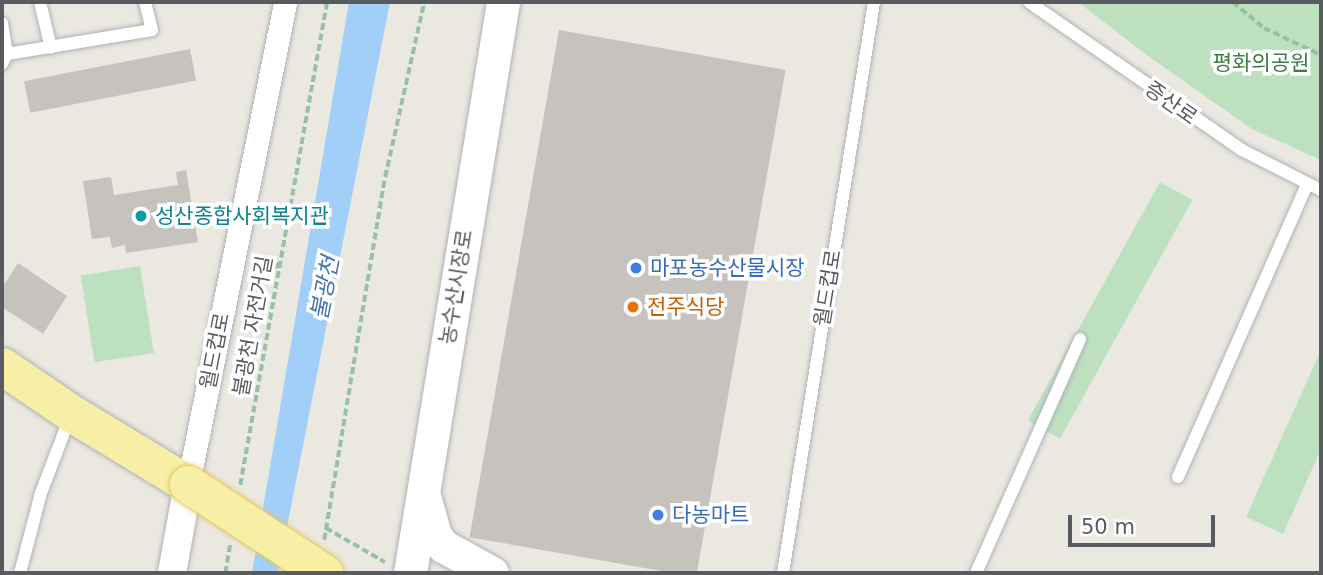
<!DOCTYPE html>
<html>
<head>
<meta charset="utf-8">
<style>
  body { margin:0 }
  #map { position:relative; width:1323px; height:575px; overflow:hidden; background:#eae8e0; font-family:"DejaVu Sans","Noto Sans KR",sans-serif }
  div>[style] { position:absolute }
  .green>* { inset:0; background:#bde1bf; transform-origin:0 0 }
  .water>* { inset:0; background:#a2cff8 }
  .building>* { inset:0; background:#c6c2bd; transform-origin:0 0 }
  .path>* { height:3.5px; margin-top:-1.75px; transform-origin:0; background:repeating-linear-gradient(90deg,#98c0a5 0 7px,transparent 0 10.5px) }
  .roads { filter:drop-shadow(0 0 2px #b0b2b7) drop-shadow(0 0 2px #b0b2b7) }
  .service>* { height:12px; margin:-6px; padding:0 6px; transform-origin:6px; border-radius:6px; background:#fff }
  .minor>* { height:23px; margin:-11.5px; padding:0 11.5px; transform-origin:11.5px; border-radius:11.5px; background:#fff }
  .tertiary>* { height:28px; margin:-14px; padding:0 14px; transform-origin:14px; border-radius:14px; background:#fff }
  .secondary>* { height:33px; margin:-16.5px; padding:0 16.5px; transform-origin:16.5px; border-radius:16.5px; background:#fff }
  .primary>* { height:37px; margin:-18.5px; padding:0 18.5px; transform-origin:18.5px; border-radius:18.5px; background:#f8efa7 }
  .bridges { filter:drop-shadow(0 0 2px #e5c55e) drop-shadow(0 0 2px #e5c55e) }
  .primary-bridge>* { height:37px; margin:-18.5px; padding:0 18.5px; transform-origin:18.5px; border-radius:18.5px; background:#f8efa7 }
  .dots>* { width:19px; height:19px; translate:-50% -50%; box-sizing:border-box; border:4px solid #fff; border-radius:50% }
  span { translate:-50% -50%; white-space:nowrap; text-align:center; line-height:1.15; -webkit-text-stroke:7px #fff; paint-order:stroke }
  .park-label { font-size:21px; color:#3a7d40 }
  .street-label { font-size:21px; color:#585b60 }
  .culture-label { font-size:21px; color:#0d838f }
  .left { translate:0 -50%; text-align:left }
  .shop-label { font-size:21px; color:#366cbe }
  .food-label { font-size:21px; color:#c56008 }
  .water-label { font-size:23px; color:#4574b0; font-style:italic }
  .frame { position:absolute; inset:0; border:4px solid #585b60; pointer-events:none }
  .scale { position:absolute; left:1068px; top:515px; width:147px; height:32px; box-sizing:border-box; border:4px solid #585b60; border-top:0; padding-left:9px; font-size:21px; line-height:24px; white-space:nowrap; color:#585b60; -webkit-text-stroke:5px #fff; paint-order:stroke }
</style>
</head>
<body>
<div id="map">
  <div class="green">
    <div style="clip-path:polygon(1078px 2px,1321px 2px,1321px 160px,1252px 129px,1148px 56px)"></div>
    <div style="left:1160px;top:182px;width:37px;height:273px;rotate:29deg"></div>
    <div style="left:140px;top:266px;width:88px;height:60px;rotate:81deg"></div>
    <div style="clip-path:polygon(1321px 350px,1321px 449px,1283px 534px,1246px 517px)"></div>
  </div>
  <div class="water">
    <div style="clip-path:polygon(349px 2px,390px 2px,278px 573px,252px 573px)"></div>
  </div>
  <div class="building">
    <div style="left:559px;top:30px;width:230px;height:515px;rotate:10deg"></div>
    <div style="left:190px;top:49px;width:32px;height:169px;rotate:79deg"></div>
    <div style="clip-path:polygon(186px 170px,198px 242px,126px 253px,125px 245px,112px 248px,110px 237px,92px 239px,83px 181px,111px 177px,114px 195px,178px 185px,176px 172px)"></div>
    <div style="clip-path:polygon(18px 263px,67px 296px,43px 334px,2px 307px,2px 288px)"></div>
  </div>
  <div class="path">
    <div style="left:1233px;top:2px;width:40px;rotate:40deg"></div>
    <div style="left:1264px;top:28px;width:63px;rotate:25.3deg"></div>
    <div style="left:246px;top:299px;width:49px;rotate:-47.5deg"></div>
    <div style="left:240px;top:485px;width:491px;rotate:-79.8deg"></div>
    <div style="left:326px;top:528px;width:68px;rotate:30deg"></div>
    <div style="left:324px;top:540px;width:368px;rotate:-80.5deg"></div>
    <div style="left:385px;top:177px;width:179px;rotate:-77.4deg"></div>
    <div style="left:225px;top:573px;width:28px;rotate:-80deg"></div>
  </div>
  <div class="roads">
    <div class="service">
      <div style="left:40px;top:2px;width:47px;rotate:76.6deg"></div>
      <div style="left:1029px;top:2px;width:259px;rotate:34.8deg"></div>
      <div style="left:1242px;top:150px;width:89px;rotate:26.9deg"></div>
      <div style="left:2px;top:23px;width:31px;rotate:81deg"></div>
      <div style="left:7px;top:54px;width:11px;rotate:117deg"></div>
      <div style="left:7px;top:54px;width:147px;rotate:-9.4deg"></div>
      <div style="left:152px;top:30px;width:29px;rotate:-104deg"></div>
      <div style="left:1178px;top:477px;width:320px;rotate:-66.2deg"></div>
      <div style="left:20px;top:573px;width:83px;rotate:-75.3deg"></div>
      <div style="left:41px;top:493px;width:81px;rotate:-69.1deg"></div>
      <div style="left:783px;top:573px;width:578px;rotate:-80.94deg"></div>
      <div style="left:976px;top:573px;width:256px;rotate:-66deg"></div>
    </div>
    <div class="minor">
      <div style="left:188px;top:484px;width:492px;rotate:-78.6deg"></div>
    </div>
    <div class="tertiary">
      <div style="left:172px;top:573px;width:90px;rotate:-79.8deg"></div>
    </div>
    <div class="secondary">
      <div style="left:424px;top:496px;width:41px;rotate:74.2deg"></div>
      <div style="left:435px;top:535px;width:14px;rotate:54deg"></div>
      <div style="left:443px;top:546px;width:56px;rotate:28.9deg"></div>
      <div style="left:410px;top:573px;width:579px;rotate:-80.75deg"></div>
    </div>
    <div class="primary">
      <div style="left:2px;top:366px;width:83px;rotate:34.3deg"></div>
      <div style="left:71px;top:413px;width:137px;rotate:31.3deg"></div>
    </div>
  </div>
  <div class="bridges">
    <div class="primary-bridge">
      <div style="left:188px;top:484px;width:163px;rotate:33.2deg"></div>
    </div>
  </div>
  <div class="dots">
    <div style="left:141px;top:216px;background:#0f9aa8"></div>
    <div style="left:636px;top:268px;background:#3f7fe0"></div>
    <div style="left:633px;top:307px;background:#e8710a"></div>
    <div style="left:658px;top:515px;background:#3f7fe0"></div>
  </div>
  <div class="park-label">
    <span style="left:1261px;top:63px">평화의공원</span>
  </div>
  <div class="street-label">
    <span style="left:1171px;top:103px;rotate:35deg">증산로</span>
    <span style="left:456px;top:287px;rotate:-81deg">농수산시장로</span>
    <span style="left:828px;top:288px;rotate:-81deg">월드컵로</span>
    <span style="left:253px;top:326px;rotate:-80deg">불광천 자전거길</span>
    <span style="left:215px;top:351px;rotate:-79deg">월드컵로</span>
  </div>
  <div class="culture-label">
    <span class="left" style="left:155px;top:216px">성산종합사회복지관</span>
  </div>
  <div class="shop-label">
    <span class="left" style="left:650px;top:268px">마포농수산물시장</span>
    <span class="left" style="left:672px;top:515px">다농마트</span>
  </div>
  <div class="food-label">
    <span class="left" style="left:647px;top:307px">전주식당</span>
  </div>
  <div class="water-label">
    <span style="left:325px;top:288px;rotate:-79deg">불광천</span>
  </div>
  <div class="frame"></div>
  <div class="scale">50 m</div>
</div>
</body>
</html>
